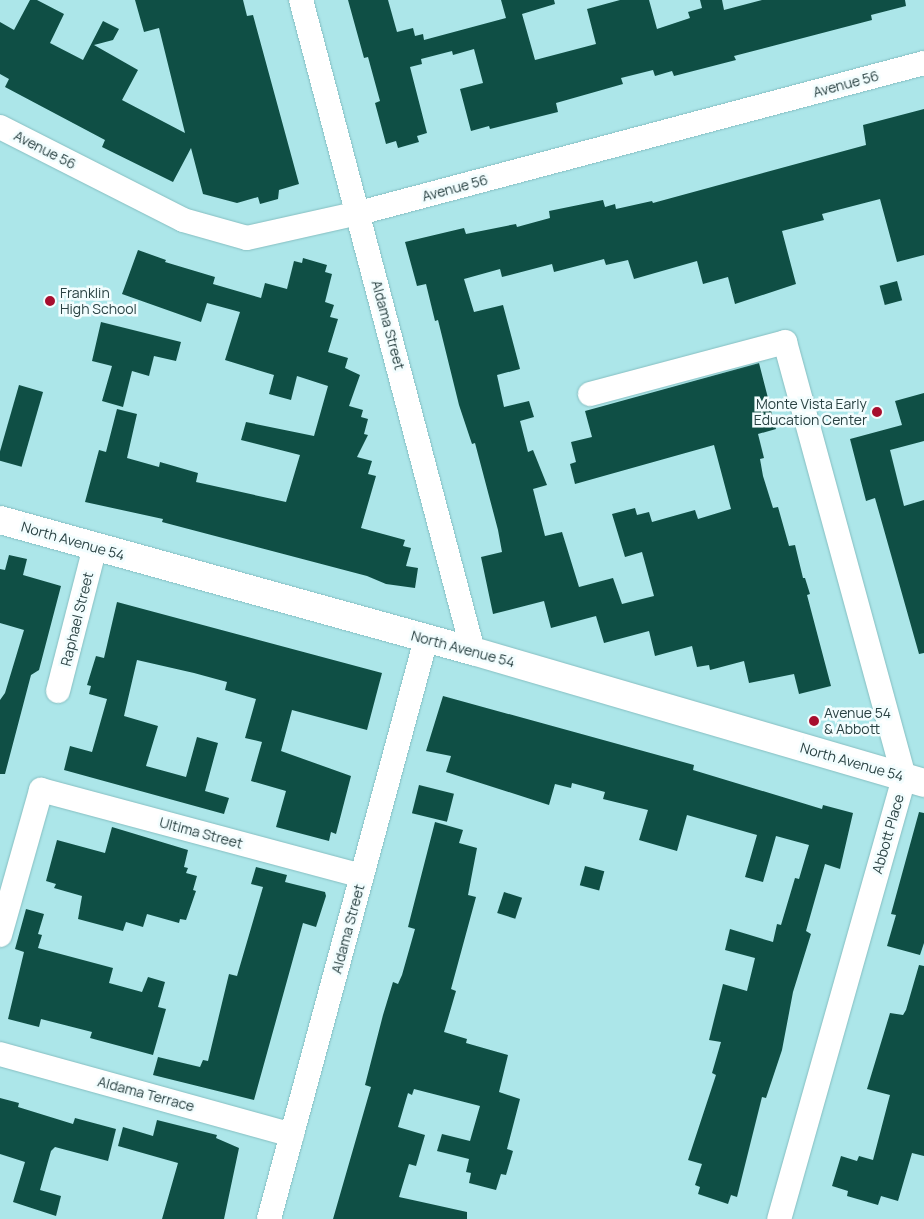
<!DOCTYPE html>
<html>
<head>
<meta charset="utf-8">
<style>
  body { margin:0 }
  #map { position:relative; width:924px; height:1219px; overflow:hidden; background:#ace6e9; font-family:Manrope,sans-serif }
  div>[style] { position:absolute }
  .building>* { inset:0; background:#0f4f45; transform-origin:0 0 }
  .roads { filter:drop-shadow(0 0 1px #86bec1) drop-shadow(0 0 1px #86bec1) }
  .minor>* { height:24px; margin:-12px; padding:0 12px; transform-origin:12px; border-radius:12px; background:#fff }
  .tertiary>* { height:28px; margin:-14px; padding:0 14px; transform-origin:14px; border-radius:14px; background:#fff }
  .dots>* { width:14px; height:14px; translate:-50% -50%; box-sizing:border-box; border:2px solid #f2fdfe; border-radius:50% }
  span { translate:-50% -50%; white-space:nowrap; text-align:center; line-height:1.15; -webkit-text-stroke:5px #f2fdfe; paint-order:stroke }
  .street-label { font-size:14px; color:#2a4243 }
  .poi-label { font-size:14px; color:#2a4243 }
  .left { translate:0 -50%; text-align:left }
  .right { translate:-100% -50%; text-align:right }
</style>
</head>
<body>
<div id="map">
  <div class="building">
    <div style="clip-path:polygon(30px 0,37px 0,64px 14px,50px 43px,83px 60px,103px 21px,119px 29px,113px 40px,94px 45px,138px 70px,122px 100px,185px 133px,159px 28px,144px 32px,135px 0,243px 0,247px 16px,253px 15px,299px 184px,279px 190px,278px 199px,260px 204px,258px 197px,237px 203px,203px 194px,191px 148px,173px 182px,102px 147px,105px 140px,5px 87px,9px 79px,0 74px,0 22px,14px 30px)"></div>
    <div style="clip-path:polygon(348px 0,388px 0,397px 32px,413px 28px,415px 36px,423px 34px,424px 40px,506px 18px,501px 0,554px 0,555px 4px,522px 14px,535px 60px,596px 44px,587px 9px,620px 0,649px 0,657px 29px,690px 18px,688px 12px,702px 8px,700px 0,722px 0,724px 10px,762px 0,905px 0,906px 6px,871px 15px,872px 20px,734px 56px,736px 60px,674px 76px,672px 71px,655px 76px,653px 70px,621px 78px,623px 84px,556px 103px,558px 112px,490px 129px,489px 126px,471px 131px,460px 89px,483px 83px,474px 49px,453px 55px,452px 51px,421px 59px,422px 64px,410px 67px,427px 133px,417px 136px,419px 142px,398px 148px,396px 141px,386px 144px,375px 103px,380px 101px,368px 57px,364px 58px)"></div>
    <div style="clip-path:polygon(924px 109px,924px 255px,897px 262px,880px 199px,822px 214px,824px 220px,782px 231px,796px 284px,735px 304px,728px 277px,703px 284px,697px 261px,634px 279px,628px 260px,606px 265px,604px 259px,554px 272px,552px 264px,502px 277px,500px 269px,464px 279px,474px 312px,503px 305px,520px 369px,497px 375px,504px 407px,529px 401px,534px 417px,520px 421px,528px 452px,533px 450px,547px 485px,533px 489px,545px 536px,562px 532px,579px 587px,613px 578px,622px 604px,654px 596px,642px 552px,625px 557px,612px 514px,635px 508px,637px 515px,649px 512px,652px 522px,695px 510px,698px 519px,731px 509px,714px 445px,575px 484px,570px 464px,576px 462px,571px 442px,592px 437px,585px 411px,759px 363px,776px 429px,758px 434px,764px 458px,760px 459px,763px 476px,773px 508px,778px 507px,789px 546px,795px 545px,803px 578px,805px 578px,810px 594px,807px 595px,831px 686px,799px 694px,794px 674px,749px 683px,744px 661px,710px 670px,709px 665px,697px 667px,692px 646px,655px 656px,649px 631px,604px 643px,596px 616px,551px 628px,544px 601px,493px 614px,481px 557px,502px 552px,498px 530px,475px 443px,472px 444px,459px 405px,438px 320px,435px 321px,426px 284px,417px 286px,405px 242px,464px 228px,466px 234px,516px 224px,517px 227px,550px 218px,549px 211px,603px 200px,605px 207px,615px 204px,616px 209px,652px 201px,653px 203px,866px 145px,863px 125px)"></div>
    <div style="clip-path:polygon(138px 250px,166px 260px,165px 262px,215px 277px,213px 284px,261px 298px,265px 283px,287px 289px,294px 261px,302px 263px,303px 258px,327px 265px,325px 272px,332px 274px,325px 302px,334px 305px,330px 317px,338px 319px,328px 352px,348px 358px,345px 368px,360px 375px,349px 406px,363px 410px,361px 417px,368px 419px,364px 434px,368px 435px,357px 457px,372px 461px,368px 474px,376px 476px,361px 528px,405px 540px,403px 546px,411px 548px,406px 566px,418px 568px,415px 588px,386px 584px,367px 576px,162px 522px,163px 519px,85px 502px,99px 450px,106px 452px,117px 409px,137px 414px,127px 458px,159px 467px,160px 462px,198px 473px,196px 482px,286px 502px,300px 455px,241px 440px,246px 422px,314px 436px,328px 386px,297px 376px,291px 400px,269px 394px,274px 375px,225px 360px,240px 312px,207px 303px,201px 322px,122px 294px)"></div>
    <div style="left:897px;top:281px;width:20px;height:18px;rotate:75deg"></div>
    <div style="clip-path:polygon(101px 322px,181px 342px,176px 361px,154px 356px,149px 376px,132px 371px,123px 407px,102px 401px,112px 366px,92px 361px)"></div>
    <div style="left:19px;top:385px;width:25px;height:78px;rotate:16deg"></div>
    <div style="clip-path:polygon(924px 393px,924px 441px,890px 450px,904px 506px,924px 500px,924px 653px,919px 654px,875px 498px,866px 501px,850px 439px,902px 425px,895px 401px)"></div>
    <div style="clip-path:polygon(9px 555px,27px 559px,23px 575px,61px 586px,39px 670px,31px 675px,5px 774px,0 774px,0 700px,5px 693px,24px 630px,0 623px,0 569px,5px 570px)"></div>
    <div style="clip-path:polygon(117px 602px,382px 673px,367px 730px,292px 710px,281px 751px,351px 776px,336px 834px,331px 832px,329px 841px,276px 827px,286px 791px,251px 781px,262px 742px,245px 738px,256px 699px,225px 690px,227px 682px,194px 673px,137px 660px,124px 716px,158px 726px,146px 766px,186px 777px,197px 737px,218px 743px,205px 791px,229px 798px,224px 814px,64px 770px,70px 746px,92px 752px,107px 699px,89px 694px,91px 686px,87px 685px,96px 656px,104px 658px)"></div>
    <div style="clip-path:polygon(443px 696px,694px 765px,693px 770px,822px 809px,823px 805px,853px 813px,840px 869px,825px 864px,806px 931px,811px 934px,793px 992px,782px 1050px,766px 1098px,762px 1097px,737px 1197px,731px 1195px,728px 1204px,698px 1194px,700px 1187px,695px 1185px,702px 1164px,688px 1160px,716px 1075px,712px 1073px,721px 1042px,709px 1040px,723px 984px,747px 991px,755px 958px,725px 950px,730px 929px,773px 942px,777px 924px,781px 925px,795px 878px,799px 879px,809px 845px,776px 836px,763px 882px,745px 877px,757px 835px,687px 815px,677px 851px,639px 840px,648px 810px,603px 799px,605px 792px,572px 783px,571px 788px,555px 784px,549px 805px,446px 772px,451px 756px,426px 751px)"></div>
    <div style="left:419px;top:785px;width:36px;height:29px;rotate:14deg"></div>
    <div style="clip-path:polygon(919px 812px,924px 813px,924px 943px,920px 955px,887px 946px,896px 915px,891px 914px)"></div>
    <div style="clip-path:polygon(435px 822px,463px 830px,459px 843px,477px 848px,468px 895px,476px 897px,451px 989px,456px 991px,444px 1032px,467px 1039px,466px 1043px,508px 1055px,499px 1092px,520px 1099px,507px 1149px,513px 1151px,506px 1175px,501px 1174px,496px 1190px,469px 1183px,471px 1173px,466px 1172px,469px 1159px,437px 1151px,442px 1134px,470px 1141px,480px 1106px,414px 1089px,412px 1095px,408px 1093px,398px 1127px,425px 1135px,416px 1166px,409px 1164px,399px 1197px,467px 1212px,467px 1219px,333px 1219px,371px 1087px,365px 1085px,383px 1015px,393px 982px,398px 984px,402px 975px,415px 929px,408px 927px)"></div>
    <div style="clip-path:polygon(112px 827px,188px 850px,184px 867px,188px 868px,186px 873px,197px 876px,193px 890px,196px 891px,186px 920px,180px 919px,179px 923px,147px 914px,143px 927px,126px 922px,123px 931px,78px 919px,82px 896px,54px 888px,56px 884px,46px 881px,57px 840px,105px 853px)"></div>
    <div style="left:585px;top:866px;width:20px;height:20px;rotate:15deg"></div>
    <div style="clip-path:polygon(256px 867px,287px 875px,285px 882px,325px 892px,326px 896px,316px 927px,303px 923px,254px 1100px,153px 1075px,158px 1057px,200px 1067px,203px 1060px,208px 1061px,229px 974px,237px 976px,263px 887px,251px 884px)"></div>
    <div style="left:504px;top:892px;width:19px;height:22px;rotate:18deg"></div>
    <div style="clip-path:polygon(26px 909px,44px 914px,38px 934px,42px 935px,38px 948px,113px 968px,109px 983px,142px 992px,148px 977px,165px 982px,158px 1007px,166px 1009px,153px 1055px,90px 1038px,92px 1032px,41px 1019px,39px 1027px,8px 1019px,24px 952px,15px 949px)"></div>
    <div style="clip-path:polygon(919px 965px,924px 966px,924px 1156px,912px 1153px,898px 1201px,881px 1196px,878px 1205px,847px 1196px,848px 1191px,832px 1186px,841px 1156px,857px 1161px,859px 1156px,873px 1160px,890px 1095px,867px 1089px,890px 1013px,903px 1015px,906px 1010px)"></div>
    <div style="clip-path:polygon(0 1098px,19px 1103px,18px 1107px,73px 1124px,75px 1118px,116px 1129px,108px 1161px,55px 1147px,51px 1151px,40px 1190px,61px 1196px,56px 1216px,13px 1202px,25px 1162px,0 1154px)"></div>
    <div style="clip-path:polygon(157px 1120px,217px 1135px,216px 1138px,239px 1148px,224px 1219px,162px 1219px,178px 1163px,118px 1146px,123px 1127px,153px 1136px)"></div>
  </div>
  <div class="roads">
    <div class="minor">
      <div style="left:301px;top:0;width:673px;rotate:75.2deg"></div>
      <div style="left:0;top:127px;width:205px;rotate:26.9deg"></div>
      <div style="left:183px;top:220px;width:66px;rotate:15.7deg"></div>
      <div style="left:247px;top:238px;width:115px;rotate:-12.6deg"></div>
      <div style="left:359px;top:213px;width:585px;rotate:-14.87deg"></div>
      <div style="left:590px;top:394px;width:202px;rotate:-14.9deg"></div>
      <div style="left:785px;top:342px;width:452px;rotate:74.7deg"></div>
      <div style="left:904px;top:778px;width:458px;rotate:105.8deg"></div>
      <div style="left:58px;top:691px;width:149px;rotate:-75.6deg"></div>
      <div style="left:0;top:935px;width:151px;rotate:-74.2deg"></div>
      <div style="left:41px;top:790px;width:332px;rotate:15deg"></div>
      <div style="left:0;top:1054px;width:303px;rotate:15.5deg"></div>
      <div style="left:269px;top:1219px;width:601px;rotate:-74.85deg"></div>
    </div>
    <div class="tertiary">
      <div style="left:0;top:520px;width:491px;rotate:15.5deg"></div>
      <div style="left:473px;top:651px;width:470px;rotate:16.3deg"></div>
    </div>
  </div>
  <div class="dots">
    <div style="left:50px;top:301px;background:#a70e2e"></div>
    <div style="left:877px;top:412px;background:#a70e2e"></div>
    <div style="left:814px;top:721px;background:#a70e2e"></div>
  </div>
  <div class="street-label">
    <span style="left:846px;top:84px;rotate:-15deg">Avenue 56</span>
    <span style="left:45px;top:150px;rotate:27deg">Avenue 56</span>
    <span style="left:455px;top:188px;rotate:-15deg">Avenue 56</span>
    <span style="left:388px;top:325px;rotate:75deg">Aldama Street</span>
    <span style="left:73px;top:541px;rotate:16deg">North Avenue 54</span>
    <span style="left:77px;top:619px;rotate:-76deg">Raphael Street</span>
    <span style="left:463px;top:649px;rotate:15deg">North Avenue 54</span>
    <span style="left:852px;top:762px;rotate:16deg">North Avenue 54</span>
    <span style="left:201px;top:833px;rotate:15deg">Ultima Street</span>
    <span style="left:888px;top:834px;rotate:-74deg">Abbott Place</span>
    <span style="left:348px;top:929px;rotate:-75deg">Aldama Street</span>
    <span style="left:146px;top:1094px;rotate:15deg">Aldama Terrace</span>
  </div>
  <div class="poi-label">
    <span class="left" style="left:60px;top:301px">Franklin<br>High School</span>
    <span class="right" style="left:867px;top:412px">Monte Vista Early<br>Education Center</span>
    <span class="left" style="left:824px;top:721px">Avenue 54<br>&amp; Abbott</span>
  </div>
</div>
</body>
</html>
